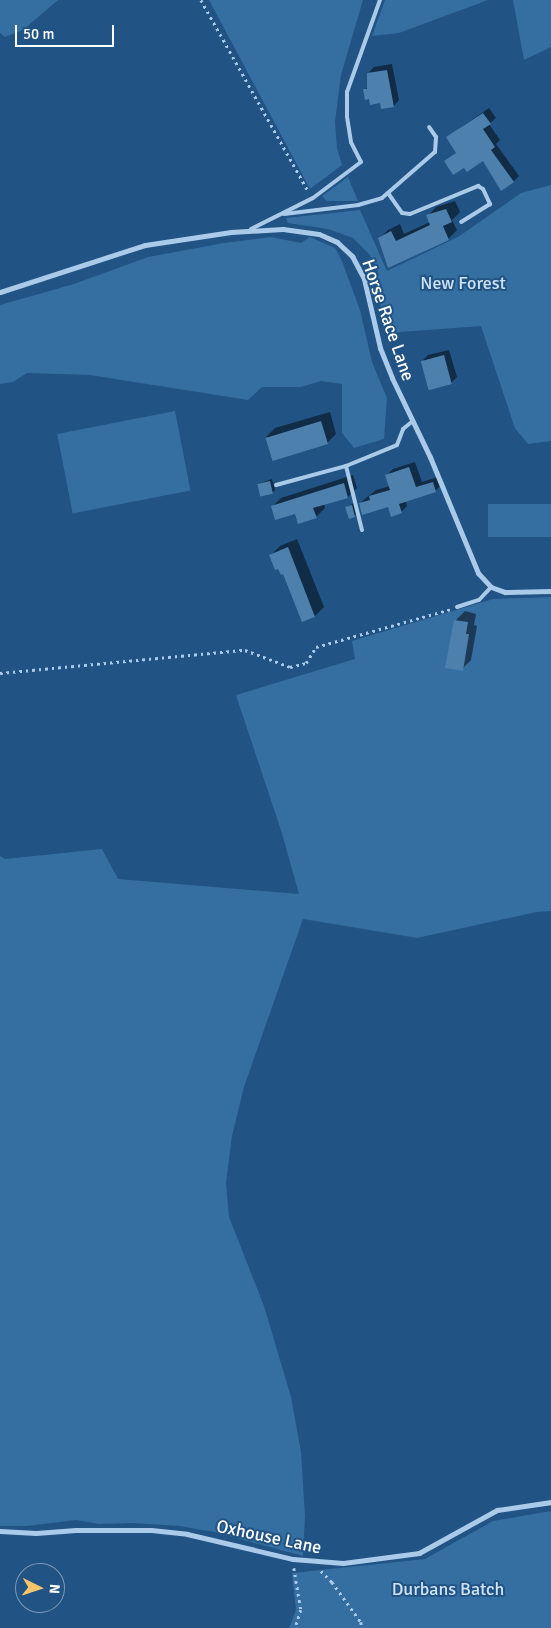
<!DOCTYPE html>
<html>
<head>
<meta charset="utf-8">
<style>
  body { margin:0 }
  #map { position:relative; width:551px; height:1628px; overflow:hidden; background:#215384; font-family:Signika,sans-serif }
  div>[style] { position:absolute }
  .green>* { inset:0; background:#356ea1; transform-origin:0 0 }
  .shadow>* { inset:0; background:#0007 }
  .building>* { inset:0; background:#4e80ae; transform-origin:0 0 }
  .path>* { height:2.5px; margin-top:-1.25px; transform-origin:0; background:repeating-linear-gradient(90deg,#aacae9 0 2.5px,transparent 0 6.5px) }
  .lane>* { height:4px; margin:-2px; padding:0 2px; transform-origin:2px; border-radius:2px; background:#aacae9 }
  .street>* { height:5px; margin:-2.5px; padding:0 2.5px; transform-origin:2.5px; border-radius:2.5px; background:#aacae9 }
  span { translate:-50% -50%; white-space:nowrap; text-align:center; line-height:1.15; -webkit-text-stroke:4px #215384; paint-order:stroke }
  .park-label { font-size:18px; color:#cee3f7 }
  .street-label { font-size:18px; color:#fff }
  .north { position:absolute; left:15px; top:1563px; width:50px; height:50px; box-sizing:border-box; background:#215384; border:1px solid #7a98b5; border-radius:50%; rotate:94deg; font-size:14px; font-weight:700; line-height:20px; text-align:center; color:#fff }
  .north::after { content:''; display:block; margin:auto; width:18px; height:22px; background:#f5c46b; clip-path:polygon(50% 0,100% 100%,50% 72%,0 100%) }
  .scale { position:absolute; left:15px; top:25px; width:99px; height:22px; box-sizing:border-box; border:2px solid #fff; border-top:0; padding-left:6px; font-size:15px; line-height:18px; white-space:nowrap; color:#fff; -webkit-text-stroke:4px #215384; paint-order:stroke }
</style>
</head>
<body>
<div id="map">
  <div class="green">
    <div style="clip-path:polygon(0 0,58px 0,23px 30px,5px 37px,0 33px)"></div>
    <div style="clip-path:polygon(209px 0,363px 0,341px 75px,335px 122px,337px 148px,342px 165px,310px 189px)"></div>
    <div style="clip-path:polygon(385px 0,488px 0,399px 33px,372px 36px)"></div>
    <div style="clip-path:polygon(513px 0,551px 0,551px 47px,524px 60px)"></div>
    <div style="clip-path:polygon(348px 177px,358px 201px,327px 201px,322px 196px)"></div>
    <div style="clip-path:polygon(551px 185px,551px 441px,528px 444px,515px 428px,481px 326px,387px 333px,374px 277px,379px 274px,370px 255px,353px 238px,328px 229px,288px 223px,286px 218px,360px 210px,387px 271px,458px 237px,521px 193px)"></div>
    <div style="clip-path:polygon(271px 237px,301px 243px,310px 237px,335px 248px,342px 261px,360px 310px,372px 362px,387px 398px,384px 439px,354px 448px,342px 433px,342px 384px,321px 381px,301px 387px,262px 387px,248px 400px,90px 375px,27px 373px,13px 382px,0 384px,0 305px,74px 284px,148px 257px,224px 243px)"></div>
    <div style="left:175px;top:411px;width:81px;height:120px;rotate:79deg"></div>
    <div style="left:551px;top:504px;width:33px;height:63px;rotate:90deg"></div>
    <div style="clip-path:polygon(551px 597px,551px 911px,537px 912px,417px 938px,303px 919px,244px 1087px,232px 1136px,226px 1183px,229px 1217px,264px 1306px,291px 1397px,301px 1452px,305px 1516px,303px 1556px,214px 1532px,180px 1526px,131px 1523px,99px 1524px,76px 1520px,27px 1526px,0 1526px,0 856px,5px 859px,102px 849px,118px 879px,299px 894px,281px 830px,236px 695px,355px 659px,352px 641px,493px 599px)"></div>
    <div style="clip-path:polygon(551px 1511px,551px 1628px,289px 1628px,296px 1610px,292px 1573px,425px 1559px,493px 1521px)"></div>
  </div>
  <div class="shadow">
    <div style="clip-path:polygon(392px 64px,399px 100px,394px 106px,381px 102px,365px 90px,368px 86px,368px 73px,374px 67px)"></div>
    <div style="clip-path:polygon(489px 108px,496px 118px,489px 124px,500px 140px,496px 144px,519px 176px,514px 181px,483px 159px,464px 166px,446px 162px,457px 152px,447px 137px)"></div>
    <div style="clip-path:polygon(455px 201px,460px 212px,452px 220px,457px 230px,448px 239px,389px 266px,380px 238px,388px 230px,400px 224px,404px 234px,430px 222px,428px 216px,436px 207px)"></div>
    <div style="clip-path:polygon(449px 350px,457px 377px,451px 383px,423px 360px,428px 355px)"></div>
    <div style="clip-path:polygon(330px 412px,336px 434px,327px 443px,266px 437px,275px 428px)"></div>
    <div style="clip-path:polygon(415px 462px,422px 482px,438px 477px,441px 485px,435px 491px,405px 500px,407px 506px,401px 512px,388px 505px,360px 503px,376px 490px,390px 486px,387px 475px,393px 469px)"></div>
    <div style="clip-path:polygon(353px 475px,357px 488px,348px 497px,324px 504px,325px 508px,316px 517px,272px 507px,281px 498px)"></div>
    <div style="clip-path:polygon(272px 479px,275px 490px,272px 493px,258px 484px)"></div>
    <div style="clip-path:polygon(354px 503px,357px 513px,354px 516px,347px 507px)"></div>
    <div style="clip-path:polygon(297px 539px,324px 607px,315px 616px,271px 555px,280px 546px)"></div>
    <div style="clip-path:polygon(465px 611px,476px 614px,474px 625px,477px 626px,471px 660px,462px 669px,447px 667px,456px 620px)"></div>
  </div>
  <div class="building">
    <div style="clip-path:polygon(387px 70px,394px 107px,381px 109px,380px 103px,370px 105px,369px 99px,365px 100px,363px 89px,367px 89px,367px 73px)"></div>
    <div style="clip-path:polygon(483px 113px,491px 124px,483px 129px,495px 147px,491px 150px,514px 182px,501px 191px,483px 161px,467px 172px,464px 168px,453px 175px,444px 161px,456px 153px,446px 137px)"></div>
    <div style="clip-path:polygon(446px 209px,452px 222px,443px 226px,449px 240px,388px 268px,378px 238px,391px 231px,396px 241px,430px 225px,426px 215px)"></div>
    <div style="left:444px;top:355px;width:30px;height:24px;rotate:75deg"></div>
    <div style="left:321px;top:421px;width:24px;height:58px;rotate:73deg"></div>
    <div style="clip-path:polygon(409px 467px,416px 487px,433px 482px,436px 492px,399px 504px,402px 513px,391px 517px,388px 507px,362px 515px,359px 503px,370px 500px,369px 496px,390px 490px,385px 475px)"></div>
    <div style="left:270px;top:481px;width:13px;height:13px;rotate:77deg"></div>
    <div style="clip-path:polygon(344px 483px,348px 498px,313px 508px,317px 518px,298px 524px,295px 514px,275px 520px,271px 506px)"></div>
    <div style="clip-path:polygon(352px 505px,355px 517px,349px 519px,345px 507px)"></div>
    <div style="clip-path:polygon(288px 547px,315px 617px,302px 622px,283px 574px,281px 575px,278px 569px,275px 570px,269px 555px)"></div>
    <div style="clip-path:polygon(454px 620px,468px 622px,466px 634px,469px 634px,463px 671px,445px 668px)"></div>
  </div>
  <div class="path">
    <div style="left:201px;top:0;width:219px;rotate:60.7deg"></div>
    <div style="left:0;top:673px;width:246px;rotate:-5.4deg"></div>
    <div style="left:245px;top:650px;width:48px;rotate:20.7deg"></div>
    <div style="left:290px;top:667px;width:16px;rotate:-14deg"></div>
    <div style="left:306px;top:663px;width:19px;rotate:-58deg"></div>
    <div style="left:316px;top:647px;width:140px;rotate:-15.7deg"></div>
    <div style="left:294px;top:1568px;width:43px;rotate:80.5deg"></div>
    <div style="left:301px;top:1610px;width:19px;rotate:108deg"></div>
    <div style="left:321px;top:1571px;width:16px;rotate:45deg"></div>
    <div style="left:332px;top:1582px;width:49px;rotate:54.1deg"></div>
    <div style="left:361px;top:1622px;width:6px;rotate:81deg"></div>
  </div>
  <div class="lane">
    <div style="left:388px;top:193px;width:24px;rotate:55deg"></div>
    <div style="left:402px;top:213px;width:8px;rotate:7deg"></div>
    <div style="left:410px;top:214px;width:74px;rotate:-22.4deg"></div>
    <div style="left:478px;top:186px;width:6px;rotate:31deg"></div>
    <div style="left:483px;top:189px;width:17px;rotate:65deg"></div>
    <div style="left:490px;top:204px;width:34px;rotate:148deg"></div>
    <div style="left:284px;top:214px;width:75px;rotate:-6.9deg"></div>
    <div style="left:358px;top:205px;width:25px;rotate:-16deg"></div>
    <div style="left:382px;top:198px;width:70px;rotate:-41deg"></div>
    <div style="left:435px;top:152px;width:15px;rotate:-86deg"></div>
    <div style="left:436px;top:137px;width:12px;rotate:-125deg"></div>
    <div style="left:251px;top:229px;width:69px;rotate:-26.6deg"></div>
    <div style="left:313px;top:198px;width:60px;rotate:-36.9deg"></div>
    <div style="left:361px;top:162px;width:22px;rotate:-117deg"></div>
    <div style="left:351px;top:142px;width:26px;rotate:-99deg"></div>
    <div style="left:347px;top:116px;width:24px;rotate:-90deg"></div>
    <div style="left:347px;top:92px;width:98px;rotate:-70.3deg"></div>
    <div style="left:346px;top:466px;width:66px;rotate:76deg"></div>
    <div style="left:276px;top:485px;width:73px;rotate:-15.2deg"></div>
    <div style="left:346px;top:466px;width:55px;rotate:-22.4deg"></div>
    <div style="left:397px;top:445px;width:17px;rotate:-69deg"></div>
    <div style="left:403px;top:429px;width:13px;rotate:-39deg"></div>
    <div style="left:457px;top:607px;width:23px;rotate:-18deg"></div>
    <div style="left:479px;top:600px;width:18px;rotate:-47deg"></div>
  </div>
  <div class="street">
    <div style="left:0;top:292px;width:152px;rotate:-18deg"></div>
    <div style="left:145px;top:245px;width:87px;rotate:-8.6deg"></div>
    <div style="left:231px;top:232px;width:52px;rotate:-3.3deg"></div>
    <div style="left:283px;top:229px;width:36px;rotate:8deg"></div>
    <div style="left:319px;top:234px;width:20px;rotate:24deg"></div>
    <div style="left:337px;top:242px;width:21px;rotate:43deg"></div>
    <div style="left:352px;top:256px;width:26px;rotate:62deg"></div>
    <div style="left:364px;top:279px;width:71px;rotate:76.9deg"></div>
    <div style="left:380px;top:348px;width:32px;rotate:68deg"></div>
    <div style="left:392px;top:378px;width:88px;rotate:64.3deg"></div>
    <div style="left:430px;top:457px;width:126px;rotate:67.5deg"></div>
    <div style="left:478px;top:573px;width:19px;rotate:47deg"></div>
    <div style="left:491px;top:587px;width:15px;rotate:20deg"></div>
    <div style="left:505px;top:592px;width:46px;rotate:-1.2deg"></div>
    <div style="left:0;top:1531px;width:36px;rotate:3deg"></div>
    <div style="left:36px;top:1533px;width:40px;rotate:-4.3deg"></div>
    <div style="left:76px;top:1530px;width:75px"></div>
    <div style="left:151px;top:1530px;width:36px;rotate:6deg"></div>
    <div style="left:187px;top:1534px;width:109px;rotate:13.3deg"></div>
    <div style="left:293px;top:1559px;width:50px;rotate:4.6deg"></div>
    <div style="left:343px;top:1563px;width:77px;rotate:-7.5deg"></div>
    <div style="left:419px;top:1553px;width:89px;rotate:-28.9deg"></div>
    <div style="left:497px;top:1510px;width:55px;rotate:-8.4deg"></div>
  </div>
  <div class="park-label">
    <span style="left:463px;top:283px">New Forest</span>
    <span style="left:448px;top:1589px">Durbans Batch</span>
  </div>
  <div class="street-label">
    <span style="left:388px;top:320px;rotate:71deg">Horse Race Lane</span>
    <span style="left:269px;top:1537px;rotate:12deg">Oxhouse Lane</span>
  </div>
  <div class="north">N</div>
  <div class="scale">50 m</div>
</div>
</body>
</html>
